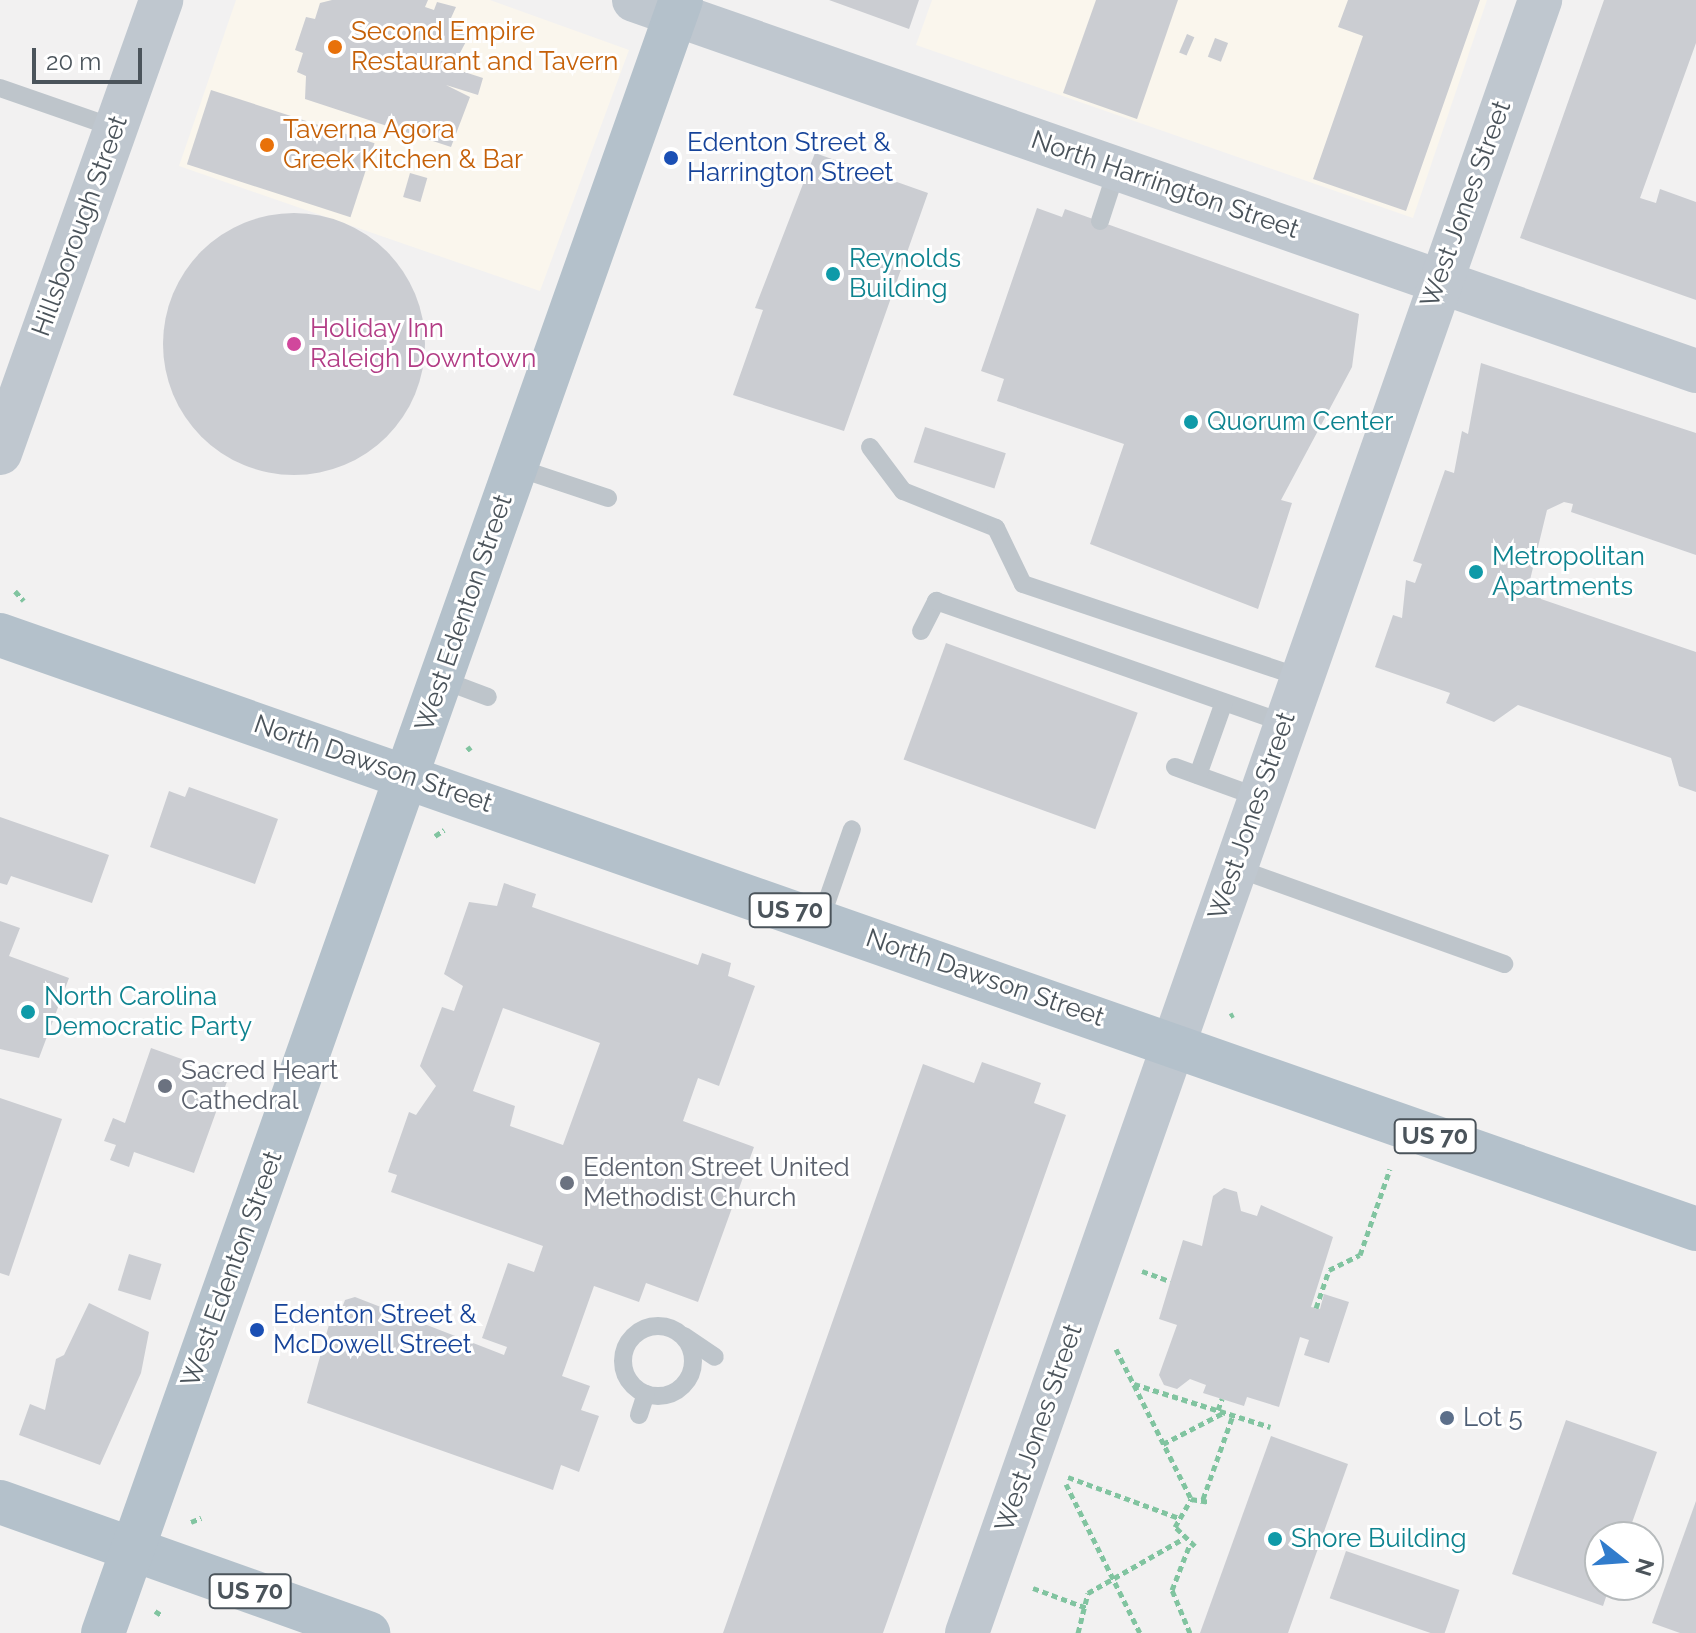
<!DOCTYPE html>
<html>
<head>
<meta charset="utf-8">
<style>
  body { margin:0 }
  #map { position:relative; width:1696px; height:1633px; overflow:hidden; background:#f2f1f1; font-family:Raleway,sans-serif }
  div>[style] { position:absolute }
  .commercial>* { inset:0; background:#faf6ed }
  .building>* { inset:0; background:#cbcdd2; transform-origin:0 0 }
  .round { border-radius:50% }
  .path>* { height:5px; margin-top:-2.5px; transform-origin:0; background:repeating-linear-gradient(90deg,#81c4a0 0 6px,transparent 0 10px) }
  .lane>* { height:18px; margin:-9px; padding:0 9px; transform-origin:9px; border-radius:9px; background:#bec5cb }
  .lane>.ring { margin:-9px; padding:0; box-sizing:content-box; background:none; border:18px solid #bec5cb; border-radius:50% }
  .secondary>* { height:44px; margin:-22px; padding:0 22px; transform-origin:22px; border-radius:22px; background:#bfc7cf }
  .primary>* { height:44px; margin:-22px; padding:0 22px; transform-origin:22px; border-radius:22px; background:#b4c1cb }
  .dots>* { width:22px; height:22px; translate:-50% -50%; box-sizing:border-box; border:4px solid #fff; border-radius:50% }
  span { translate:-50% -50%; white-space:nowrap; text-align:center; line-height:1.15; -webkit-text-stroke:6px #fff; paint-order:stroke }
  .shield-label span { padding:2px 6px; background:#fff; border:2px solid; border-radius:6px; -webkit-text-stroke-width:0 }
  .shield-label { font-size:24px; color:#4b545b; font-weight:700 }
  .food-label { font-size:26px; color:#c56008 }
  .left { translate:0 -50%; text-align:left }
  .transit-label { font-size:26px; color:#164399 }
  .street-label { font-size:26px; color:#4b545b }
  .culture-label { font-size:26px; color:#0d838f }
  .hotel-label { font-size:26px; color:#b23c85 }
  .worship-label { font-size:26px; color:#5b616d }
  .service-label { font-size:26px; color:#4e5e75 }
  .north { position:absolute; left:1584px; top:1521px; width:80px; height:80px; box-sizing:border-box; background:#fff; border:2px solid #b7bbbd; border-radius:50%; rotate:107deg; font-size:22px; font-weight:700; line-height:32px; text-align:center; color:#4b545b }
  .north::after { content:''; display:block; margin:auto; width:28px; height:36px; background:#317ccc; clip-path:polygon(50% 0,100% 100%,50% 72%,0 100%) }
  .scale { position:absolute; left:32px; top:48px; width:110px; height:36px; box-sizing:border-box; border:4px solid #4b545b; border-top:0; padding-left:10px; font-size:24px; line-height:28px; white-space:nowrap; color:#4b545b; -webkit-text-stroke:6px #fff; paint-order:stroke }
</style>
</head>
<body>
<div id="map">
  <div class="commercial">
    <div style="clip-path:polygon(236px 0,490px 0,629px 50px,540px 291px,179px 166px)"></div>
    <div style="clip-path:polygon(932px 0,1487px 0,1413px 218px,916px 45px)"></div>
  </div>
  <div class="building">
    <div style="clip-path:polygon(332px 0,428px 0,425px 7px,434px 10px,437px 2px,456px 7px,451px 18px,470px 34px,452px 68px,483px 78px,478px 95px,446px 85px,470px 97px,451px 147px,305px 99px,306px 76px,297px 72px,303px 53px,295px 50px,306px 17px,315px 19px,320px 3px)"></div>
    <div style="clip-path:polygon(829px 0,919px 0,909px 29px)"></div>
    <div style="clip-path:polygon(1096px 0,1178px 0,1137px 119px,1063px 93px)"></div>
    <div style="clip-path:polygon(1348px 0,1480px 0,1406px 211px,1313px 179px,1363px 36px,1338px 27px)"></div>
    <div style="clip-path:polygon(1604px 0,1696px 0,1696px 43px,1640px 198px,1656px 203px,1660px 189px,1696px 202px,1696px 300px,1520px 238px)"></div>
    <div style="left:1187px;top:34px;width:8px;height:20px;rotate:23deg"></div>
    <div style="left:1215px;top:38px;width:14px;height:20px;rotate:21deg"></div>
    <div style="left:211px;top:90px;width:172px;height:78px;rotate:18deg"></div>
    <div style="clip-path:polygon(815px 153px,928px 193px,844px 431px,733px 395px,763px 310px,755px 308px)"></div>
    <div style="left:410px;top:173px;width:18px;height:25px;rotate:16deg"></div>
    <div style="clip-path:polygon(1037px 208px,1062px 217px,1065px 209px,1359px 314px,1352px 367px,1281px 500px,1292px 503px,1258px 609px,1090px 544px,1124px 444px,997px 401px,1004px 379px,981px 371px)"></div>
    <div class="round" style="left:163px;top:213px;width:262px;height:262px"></div>
    <div style="clip-path:polygon(1481px 363px,1696px 433px,1696px 555px,1571px 512px,1573px 504px,1564px 502px,1547px 510px,1530px 580px,1541px 599px,1696px 652px,1696px 792px,1679px 786px,1671px 758px,1518px 705px,1494px 722px,1446px 703px,1450px 693px,1375px 667px,1393px 615px,1402px 618px,1406px 580px,1415px 583px,1422px 564px,1413px 561px,1445px 470px,1454px 473px,1462px 431px,1468px 434px)"></div>
    <div style="left:925px;top:427px;width:85px;height:37px;rotate:18deg"></div>
    <div style="left:946px;top:643px;width:204px;height:124px;rotate:20deg"></div>
    <div style="clip-path:polygon(189px 787px,278px 819px,255px 884px,150px 847px,169px 791px,185px 797px)"></div>
    <div style="clip-path:polygon(0 817px,109px 855px,92px 903px,11px 876px,7px 885px,0 883px)"></div>
    <div style="clip-path:polygon(evenodd,504px 883px,536px 894px,532px 907px,698px 965px,702px 953px,731px 963px,728px 976px,755px 986px,719px 1086px,698px 1078px,683px 1121px,754px 1147px,698px 1302px,646px 1283px,639px 1302px,594px 1286px,562px 1376px,590px 1386px,581px 1410px,599px 1416px,579px 1472px,561px 1465px,553px 1490px,307px 1403px,330px 1321px,336px 1324px,345px 1300px,355px 1297px,504px 1355px,507px 1347px,482px 1338px,508px 1263px,534px 1272px,543px 1246px,391px 1192px,397px 1175px,388px 1172px,409px 1112px,416px 1115px,436px 1086px,420px 1066px,442px 1007px,454px 1011px,463px 986px,444px 974px,469px 902px,497px 906px,504px 883px,503px 1008px,600px 1043px,563px 1145px,510px 1126px,515px 1106px,473px 1091px,503px 1008px)"></div>
    <div style="clip-path:polygon(0 921px,20px 928px,9px 956px,69px 978px,39px 1058px,0 1049px)"></div>
    <div style="clip-path:polygon(151px 1048px,229px 1076px,194px 1173px,134px 1152px,129px 1167px,110px 1160px,116px 1145px,104px 1141px,113px 1118px,125px 1123px)"></div>
    <div style="clip-path:polygon(982px 1062px,1041px 1083px,1034px 1103px,1066px 1115px,883px 1633px,723px 1633px,923px 1064px,974px 1083px)"></div>
    <div style="clip-path:polygon(0 1098px,62px 1119px,9px 1276px,0 1273px)"></div>
    <div style="clip-path:polygon(1224px 1188px,1237px 1192px,1241px 1211px,1257px 1216px,1261px 1205px,1333px 1237px,1311px 1307px,1320px 1309px,1324px 1294px,1349px 1302px,1329px 1363px,1304px 1355px,1309px 1340px,1300px 1337px,1279px 1407px,1247px 1397px,1244px 1406px,1203px 1393px,1206px 1385px,1190px 1379px,1177px 1389px,1164px 1385px,1159px 1375px,1177px 1325px,1159px 1319px,1183px 1240px,1202px 1246px,1213px 1196px)"></div>
    <div style="left:129px;top:1254px;width:34px;height:38px;rotate:17deg"></div>
    <div style="clip-path:polygon(89px 1303px,149px 1332px,141px 1373px,100px 1465px,19px 1435px,30px 1404px,45px 1410px,56px 1359px,64px 1355px)"></div>
    <div style="clip-path:polygon(1566px 1420px,1657px 1452px,1627px 1537px,1600px 1537px,1600px 1585px,1610px 1585px,1603px 1606px,1512px 1574px)"></div>
    <div style="clip-path:polygon(1271px 1436px,1348px 1464px,1288px 1633px,1200px 1633px)"></div>
    <div style="clip-path:polygon(1696px 1501px,1696px 1633px,1680px 1633px,1652px 1623px)"></div>
    <div style="left:1346px;top:1551px;width:120px;height:50px;rotate:19deg"></div>
  </div>
  <div class="path">
    <div style="left:15px;top:591px;width:13px;rotate:48deg"></div>
    <div style="left:467px;top:750px;width:5px;rotate:-37deg"></div>
    <div style="left:435px;top:836px;width:11px;rotate:-34deg"></div>
    <div style="left:1230px;top:1016px;width:4px;rotate:-27deg"></div>
    <div style="left:1142px;top:1271px;width:30px;rotate:20deg"></div>
    <div style="left:1316px;top:1308px;width:40px;rotate:-71.1deg"></div>
    <div style="left:1329px;top:1270px;width:34px;rotate:-26deg"></div>
    <div style="left:1360px;top:1255px;width:91px;rotate:-70.8deg"></div>
    <div style="left:1116px;top:1349px;width:168px;rotate:63.4deg"></div>
    <div style="left:1134px;top:1384px;width:143px;rotate:17.5deg"></div>
    <div style="left:1218px;top:1410px;width:12px;rotate:-70deg"></div>
    <div style="left:1163px;top:1444px;width:68px;rotate:-27.3deg"></div>
    <div style="left:1068px;top:1477px;width:118px;rotate:20.3deg"></div>
    <div style="left:1066px;top:1484px;width:166px;rotate:63.6deg"></div>
    <div style="left:1203px;top:1499px;width:89px;rotate:-70.3deg"></div>
    <div style="left:191px;top:1522px;width:11px;rotate:-22deg"></div>
    <div style="left:1195px;top:1546px;width:28px;rotate:-136deg"></div>
    <div style="left:1175px;top:1527px;width:32px;rotate:-60deg"></div>
    <div style="left:1191px;top:1499px;width:19px;rotate:9deg"></div>
    <div style="left:1033px;top:1588px;width:58px;rotate:20.3deg"></div>
    <div style="left:155px;top:1611px;width:9px;rotate:32deg"></div>
    <div style="left:1078px;top:1633px;width:41px;rotate:-76deg"></div>
    <div style="left:1088px;top:1593px;width:107px;rotate:-29.7deg"></div>
    <div style="left:1190px;top:1633px;width:47px;rotate:-112.7deg"></div>
    <div style="left:1172px;top:1590px;width:49px;rotate:-68.6deg"></div>
  </div>
  <div class="lane">
    <div style="left:0;top:88px;width:122px;rotate:19.2deg"></div>
    <div style="left:1100px;top:221px;width:55px;rotate:-71.9deg"></div>
    <div style="left:870px;top:447px;width:55px;rotate:53.1deg"></div>
    <div style="left:903px;top:491px;width:100px;rotate:21.7deg"></div>
    <div style="left:996px;top:528px;width:62px;rotate:64.3deg"></div>
    <div style="left:1023px;top:584px;width:291px;rotate:18.6deg"></div>
    <div style="left:515px;top:467px;width:98px;rotate:18.4deg"></div>
    <div style="left:921px;top:631px;width:34px;rotate:-63deg"></div>
    <div style="left:936px;top:601px;width:369px;rotate:19.3deg"></div>
    <div style="left:440px;top:679px;width:51px;rotate:20.6deg"></div>
    <div style="left:1175px;top:767px;width:88px;rotate:19.9deg"></div>
    <div style="left:1198px;top:775px;width:77px;rotate:-70.4deg"></div>
    <div style="left:1236px;top:868px;width:285px;rotate:19.7deg"></div>
    <div style="left:820px;top:921px;width:97px;rotate:-70.8deg"></div>
    <div class="ring" style="left:623px;top:1326px;width:52px;height:52px"></div>
    <div style="left:684px;top:1336px;width:37px;rotate:34deg"></div>
    <div style="left:639px;top:1415px;width:22px;rotate:-72deg"></div>
  </div>
  <div class="secondary">
    <div style="left:634px;top:0;width:1125px;rotate:19.26deg"></div>
    <div style="left:0;top:453px;width:481px;rotate:-70.4deg"></div>
    <div style="left:967px;top:1633px;width:1731px;rotate:-70.66deg"></div>
  </div>
  <div class="primary">
    <div style="left:0;top:635px;width:1797px;rotate:19.3deg"></div>
    <div style="left:0;top:1502px;width:391px;rotate:19.6deg"></div>
    <div style="left:103px;top:1633px;width:1732px;rotate:-70.51deg"></div>
  </div>
  <div class="dots">
    <div style="left:335px;top:47px;background:#e8710a"></div>
    <div style="left:267px;top:145px;background:#e8710a"></div>
    <div style="left:671px;top:158px;background:#1a4fb4"></div>
    <div style="left:833px;top:274px;background:#0f9aa8"></div>
    <div style="left:294px;top:344px;background:#d1479c"></div>
    <div style="left:1191px;top:422px;background:#0f9aa8"></div>
    <div style="left:1476px;top:572px;background:#0f9aa8"></div>
    <div style="left:28px;top:1012px;background:#0f9aa8"></div>
    <div style="left:165px;top:1086px;background:#6b7280"></div>
    <div style="left:567px;top:1183px;background:#6b7280"></div>
    <div style="left:257px;top:1330px;background:#1a4fb4"></div>
    <div style="left:1447px;top:1418px;background:#5c6f8a"></div>
    <div style="left:1275px;top:1539px;background:#0f9aa8"></div>
  </div>
  <div class="shield-label">
    <span style="left:790px;top:910px">US 70</span>
    <span style="left:1435px;top:1136px">US 70</span>
    <span style="left:250px;top:1591px">US 70</span>
  </div>
  <div class="food-label">
    <span class="left" style="left:351px;top:47px">Second Empire<br>Restaurant and Tavern</span>
    <span class="left" style="left:283px;top:145px">Taverna Agora<br>Greek Kitchen &amp; Bar</span>
  </div>
  <div class="transit-label">
    <span class="left" style="left:687px;top:158px">Edenton Street &amp;<br>Harrington Street</span>
    <span class="left" style="left:273px;top:1330px">Edenton Street &amp;<br>McDowell Street</span>
  </div>
  <div class="street-label">
    <span style="left:1165px;top:185px;rotate:19deg">North Harrington Street</span>
    <span style="left:1466px;top:204px;rotate:-70deg">West Jones Street</span>
    <span style="left:80px;top:226px;rotate:-70deg">Hillsborough Street</span>
    <span style="left:464px;top:613px;rotate:-71deg">West Edenton Street</span>
    <span style="left:373px;top:764px;rotate:19deg">North Dawson Street</span>
    <span style="left:1252px;top:816px;rotate:-71deg">West Jones Street</span>
    <span style="left:985px;top:978px;rotate:19deg">North Dawson Street</span>
    <span style="left:232px;top:1269px;rotate:-70deg">West Edenton Street</span>
    <span style="left:1039px;top:1428px;rotate:-71deg">West Jones Street</span>
  </div>
  <div class="culture-label">
    <span class="left" style="left:849px;top:274px">Reynolds<br>Building</span>
    <span class="left" style="left:1207px;top:422px">Quorum Center</span>
    <span class="left" style="left:1492px;top:572px">Metropolitan<br>Apartments</span>
    <span class="left" style="left:44px;top:1012px">North Carolina<br>Democratic Party</span>
    <span class="left" style="left:1291px;top:1539px">Shore Building</span>
  </div>
  <div class="hotel-label">
    <span class="left" style="left:310px;top:344px">Holiday Inn<br>Raleigh Downtown</span>
  </div>
  <div class="worship-label">
    <span class="left" style="left:181px;top:1086px">Sacred Heart<br>Cathedral</span>
    <span class="left" style="left:583px;top:1183px">Edenton Street United<br>Methodist Church</span>
  </div>
  <div class="service-label">
    <span class="left" style="left:1463px;top:1418px">Lot 5</span>
  </div>
  <div class="north">N</div>
  <div class="scale">20 m</div>
</div>
</body>
</html>
